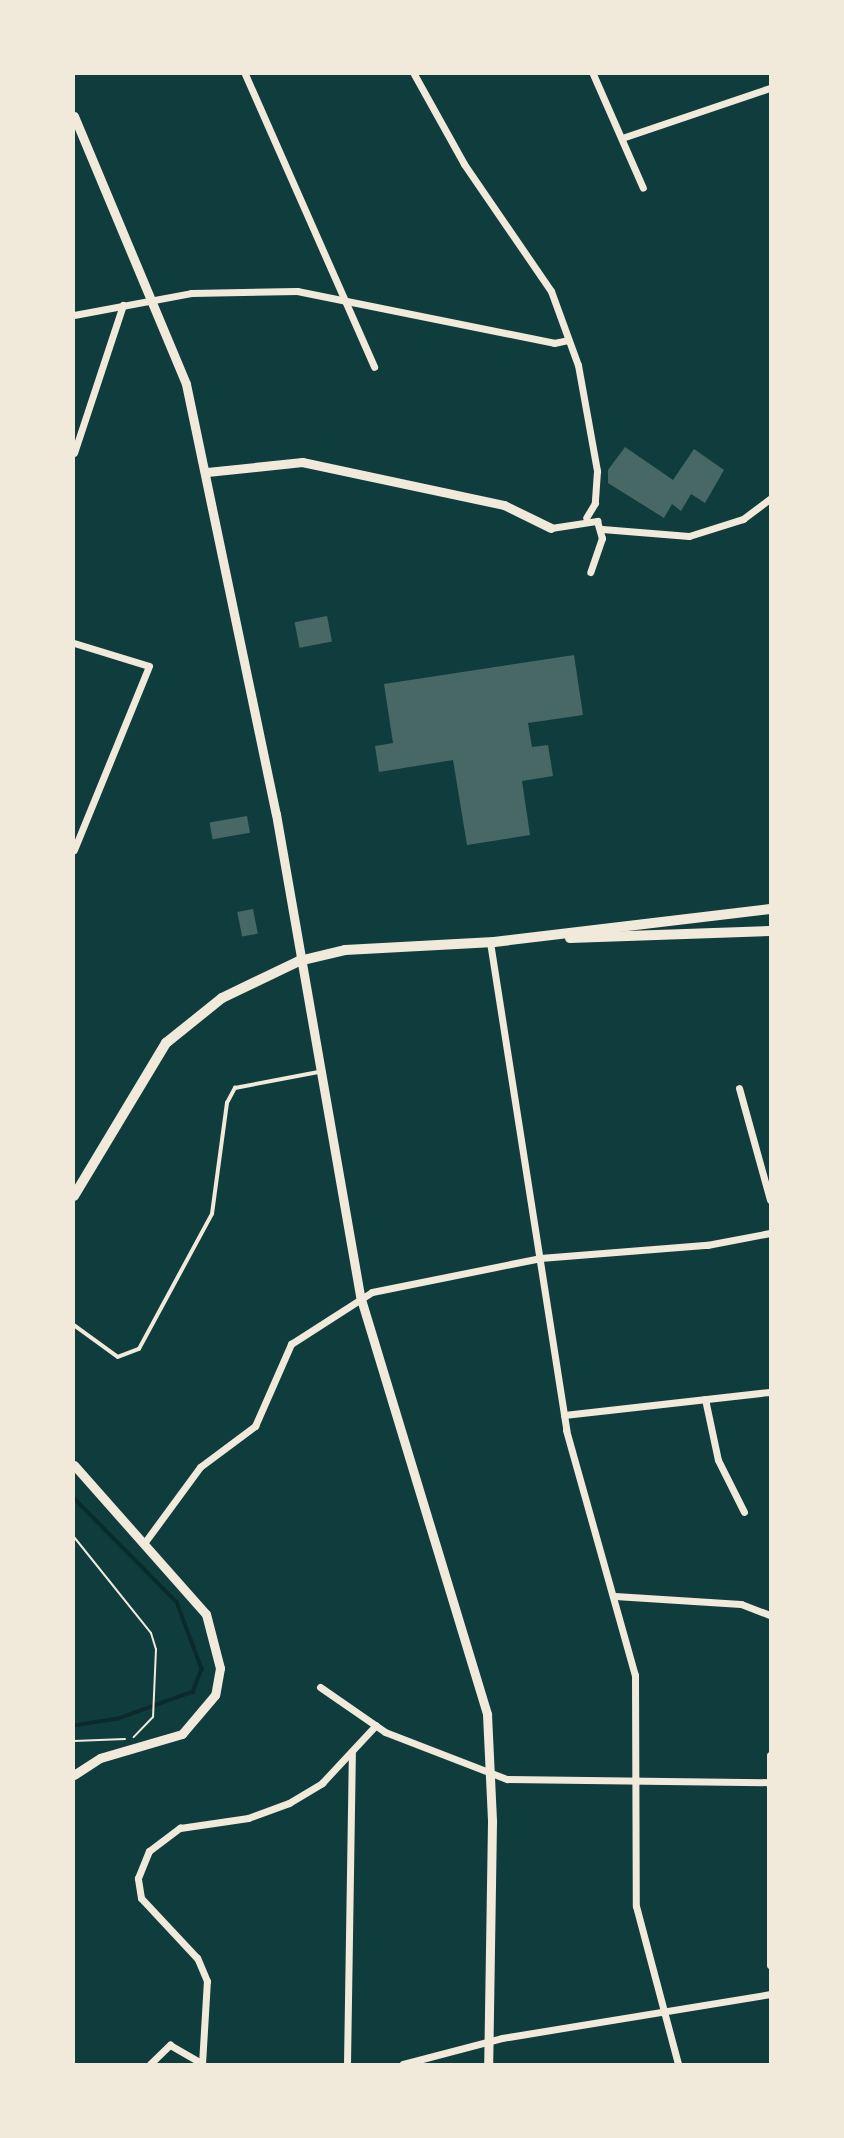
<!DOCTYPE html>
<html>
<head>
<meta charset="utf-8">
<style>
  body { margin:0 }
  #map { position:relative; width:844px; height:2138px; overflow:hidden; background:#0f3d3e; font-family:Roboto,sans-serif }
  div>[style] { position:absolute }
  .stream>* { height:3.5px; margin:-1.75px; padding:0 1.75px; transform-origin:1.75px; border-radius:1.75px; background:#0a2a2b }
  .building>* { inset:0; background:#486865; transform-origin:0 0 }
  .path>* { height:2px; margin:-1px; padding:0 1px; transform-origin:1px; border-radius:1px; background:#f1e9da }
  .service>* { height:3.5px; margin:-1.75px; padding:0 1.75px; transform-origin:1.75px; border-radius:1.75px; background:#f1e9da }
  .minor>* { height:7px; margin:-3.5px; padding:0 3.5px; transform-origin:3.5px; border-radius:3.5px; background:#f1e9da }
  .tertiary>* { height:9px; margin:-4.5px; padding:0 4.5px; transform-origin:4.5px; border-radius:4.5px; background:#f1e9da }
  .secondary>* { height:10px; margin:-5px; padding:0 5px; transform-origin:5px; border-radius:5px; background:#f1e9da }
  span { translate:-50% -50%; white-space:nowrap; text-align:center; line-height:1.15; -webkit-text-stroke:7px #f1e9da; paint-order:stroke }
  .frame { position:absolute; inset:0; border:75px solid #f1e9da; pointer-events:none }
</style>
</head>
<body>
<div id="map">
  <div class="stream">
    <div style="left:74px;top:1498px;width:146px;rotate:45.3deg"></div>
    <div style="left:177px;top:1602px;width:72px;rotate:69.5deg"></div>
    <div style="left:202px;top:1669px;width:25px;rotate:111deg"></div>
    <div style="left:193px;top:1692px;width:80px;rotate:160.2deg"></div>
    <div style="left:118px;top:1719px;width:45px;rotate:171deg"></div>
  </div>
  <div class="building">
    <div style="clip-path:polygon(625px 447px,673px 480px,694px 449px,724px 470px,705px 503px,691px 494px,681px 511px,672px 504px,664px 518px,608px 483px,608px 470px)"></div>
    <div style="left:327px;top:616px;width:26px;height:33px;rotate:79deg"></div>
    <div style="clip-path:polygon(574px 655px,583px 715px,528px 723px,532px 747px,548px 745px,553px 776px,522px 781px,530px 835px,467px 845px,453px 760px,379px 772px,375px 746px,393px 743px,384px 684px)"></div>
    <div style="left:247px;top:816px;width:17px;height:38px;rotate:80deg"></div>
    <div style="left:253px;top:909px;width:25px;height:16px;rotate:79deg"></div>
  </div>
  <div class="path">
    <div style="left:74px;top:1537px;width:123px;rotate:51.3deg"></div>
    <div style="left:151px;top:1633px;width:17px;rotate:73deg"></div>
    <div style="left:156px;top:1649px;width:68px;rotate:92.5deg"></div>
    <div style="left:153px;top:1717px;width:28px;rotate:134deg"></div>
    <div style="left:74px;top:1741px;width:51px;rotate:-2.2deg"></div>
  </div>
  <div class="service">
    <div style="left:74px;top:1325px;width:54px;rotate:36deg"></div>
    <div style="left:118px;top:1357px;width:22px;rotate:-21deg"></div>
    <div style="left:139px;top:1349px;width:153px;rotate:-61.6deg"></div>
    <div style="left:212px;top:1214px;width:112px;rotate:-82.3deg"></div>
    <div style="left:227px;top:1103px;width:17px;rotate:-62deg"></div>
    <div style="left:235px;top:1088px;width:86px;rotate:-10.8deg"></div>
  </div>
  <div class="minor">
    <div style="left:245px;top:74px;width:320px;rotate:66.2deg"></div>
    <div style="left:414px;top:74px;width:103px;rotate:60.9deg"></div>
    <div style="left:464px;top:164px;width:154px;rotate:55.6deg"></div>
    <div style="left:551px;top:291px;width:79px;rotate:70deg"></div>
    <div style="left:578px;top:365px;width:108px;rotate:79.8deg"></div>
    <div style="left:597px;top:471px;width:32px;rotate:94deg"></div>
    <div style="left:595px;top:503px;width:17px;rotate:121deg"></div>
    <div style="left:593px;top:74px;width:124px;rotate:66.3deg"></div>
    <div style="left:622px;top:138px;width:156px;rotate:-18.7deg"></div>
    <div style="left:74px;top:315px;width:119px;rotate:-10.6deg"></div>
    <div style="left:191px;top:293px;width:106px;rotate:-1.1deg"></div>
    <div style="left:297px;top:291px;width:262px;rotate:11.4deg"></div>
    <div style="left:554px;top:343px;width:14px;rotate:-12deg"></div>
    <div style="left:74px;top:453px;width:156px;rotate:-71.7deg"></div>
    <div style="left:551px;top:528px;width:47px;rotate:-8.7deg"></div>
    <div style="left:597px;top:521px;width:18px;rotate:74deg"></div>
    <div style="left:602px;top:538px;width:36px;rotate:109deg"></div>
    <div style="left:602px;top:529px;width:87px;rotate:4.6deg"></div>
    <div style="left:689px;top:536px;width:57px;rotate:-17.5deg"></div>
    <div style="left:743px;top:519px;width:34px;rotate:-37deg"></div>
    <div style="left:74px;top:643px;width:78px;rotate:17deg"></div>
    <div style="left:149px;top:666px;width:199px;rotate:112.2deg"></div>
    <div style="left:490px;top:942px;width:494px;rotate:81.1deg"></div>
    <div style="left:566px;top:1430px;width:255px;rotate:74.3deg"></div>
    <div style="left:635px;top:1675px;width:231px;rotate:89.8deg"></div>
    <div style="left:636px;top:1906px;width:163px;rotate:75.1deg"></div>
    <div style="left:739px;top:1088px;width:116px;rotate:74.5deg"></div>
    <div style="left:705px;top:1399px;width:62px;rotate:78deg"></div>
    <div style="left:718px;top:1460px;width:58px;rotate:63.4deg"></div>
    <div style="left:564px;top:1415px;width:207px;rotate:-6.4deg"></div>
    <div style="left:145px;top:1542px;width:93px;rotate:-53.7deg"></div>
    <div style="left:200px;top:1467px;width:69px;rotate:-36.7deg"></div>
    <div style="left:255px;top:1426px;width:90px;rotate:-66.3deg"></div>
    <div style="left:291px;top:1344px;width:96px;rotate:-32.7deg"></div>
    <div style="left:372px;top:1292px;width:171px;rotate:-11.4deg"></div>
    <div style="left:540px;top:1258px;width:168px;rotate:-4.5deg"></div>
    <div style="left:707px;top:1245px;width:64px;rotate:-10.8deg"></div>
    <div style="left:615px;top:1596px;width:126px;rotate:3.6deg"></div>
    <div style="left:741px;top:1604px;width:31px;rotate:21deg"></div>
    <div style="left:320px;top:1687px;width:79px;rotate:34.7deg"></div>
    <div style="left:385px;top:1732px;width:131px;rotate:21.1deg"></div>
    <div style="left:507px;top:1779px;width:261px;rotate:0.7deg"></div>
    <div style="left:770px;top:1755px;width:210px;rotate:90deg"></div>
    <div style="left:150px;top:2064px;width:28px;rotate:-44deg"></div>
    <div style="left:170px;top:2045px;width:34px;rotate:30deg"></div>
    <div style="left:202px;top:2064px;width:83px;rotate:-86.6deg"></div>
    <div style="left:207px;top:1981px;width:25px;rotate:-113deg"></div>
    <div style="left:197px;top:1958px;width:82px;rotate:-133deg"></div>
    <div style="left:141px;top:1898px;width:20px;rotate:-99deg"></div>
    <div style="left:138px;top:1878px;width:29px;rotate:-68deg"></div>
    <div style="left:149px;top:1851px;width:39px;rotate:-37deg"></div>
    <div style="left:180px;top:1828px;width:69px;rotate:-8.4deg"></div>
    <div style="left:248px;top:1818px;width:44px;rotate:-20.1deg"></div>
    <div style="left:289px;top:1803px;width:39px;rotate:-31deg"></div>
    <div style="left:322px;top:1783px;width:79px;rotate:-47deg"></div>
    <div style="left:347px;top:2064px;width:311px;rotate:-89.1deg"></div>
    <div style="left:403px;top:2064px;width:102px;rotate:-14.7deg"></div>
    <div style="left:502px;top:2038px;width:272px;rotate:-9.3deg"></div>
  </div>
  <div class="tertiary">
    <div style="left:74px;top:116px;width:290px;rotate:67.3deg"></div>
    <div style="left:186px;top:384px;width:439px;rotate:78.2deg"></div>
    <div style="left:276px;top:814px;width:492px;rotate:80.1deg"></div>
    <div style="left:361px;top:1299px;width:434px;rotate:73.1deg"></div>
    <div style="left:487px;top:1714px;width:108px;rotate:87.3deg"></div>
    <div style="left:492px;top:1822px;width:242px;rotate:90.9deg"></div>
    <div style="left:207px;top:472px;width:96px;rotate:-6deg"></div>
    <div style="left:302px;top:462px;width:207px;rotate:12deg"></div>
    <div style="left:504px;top:505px;width:52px;rotate:26.1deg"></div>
    <div style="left:74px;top:1465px;width:199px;rotate:48.5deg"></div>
    <div style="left:206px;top:1614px;width:56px;rotate:75.5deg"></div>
    <div style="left:220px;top:1668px;width:27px;rotate:100deg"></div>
    <div style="left:215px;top:1695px;width:51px;rotate:130.2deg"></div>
    <div style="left:182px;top:1734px;width:85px;rotate:163.7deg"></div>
    <div style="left:100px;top:1758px;width:31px;rotate:147deg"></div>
  </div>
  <div class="secondary">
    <div style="left:570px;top:938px;width:200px;rotate:-2deg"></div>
    <div style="left:74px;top:1196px;width:179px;rotate:-59deg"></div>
    <div style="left:166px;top:1043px;width:72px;rotate:-38.8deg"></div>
    <div style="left:222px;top:998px;width:85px;rotate:-25.7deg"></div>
    <div style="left:299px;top:961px;width:47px;rotate:-13.4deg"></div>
    <div style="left:345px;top:950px;width:149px;rotate:-3.1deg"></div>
    <div style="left:494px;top:942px;width:278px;rotate:-6.8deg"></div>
  </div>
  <div class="frame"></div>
</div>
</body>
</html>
